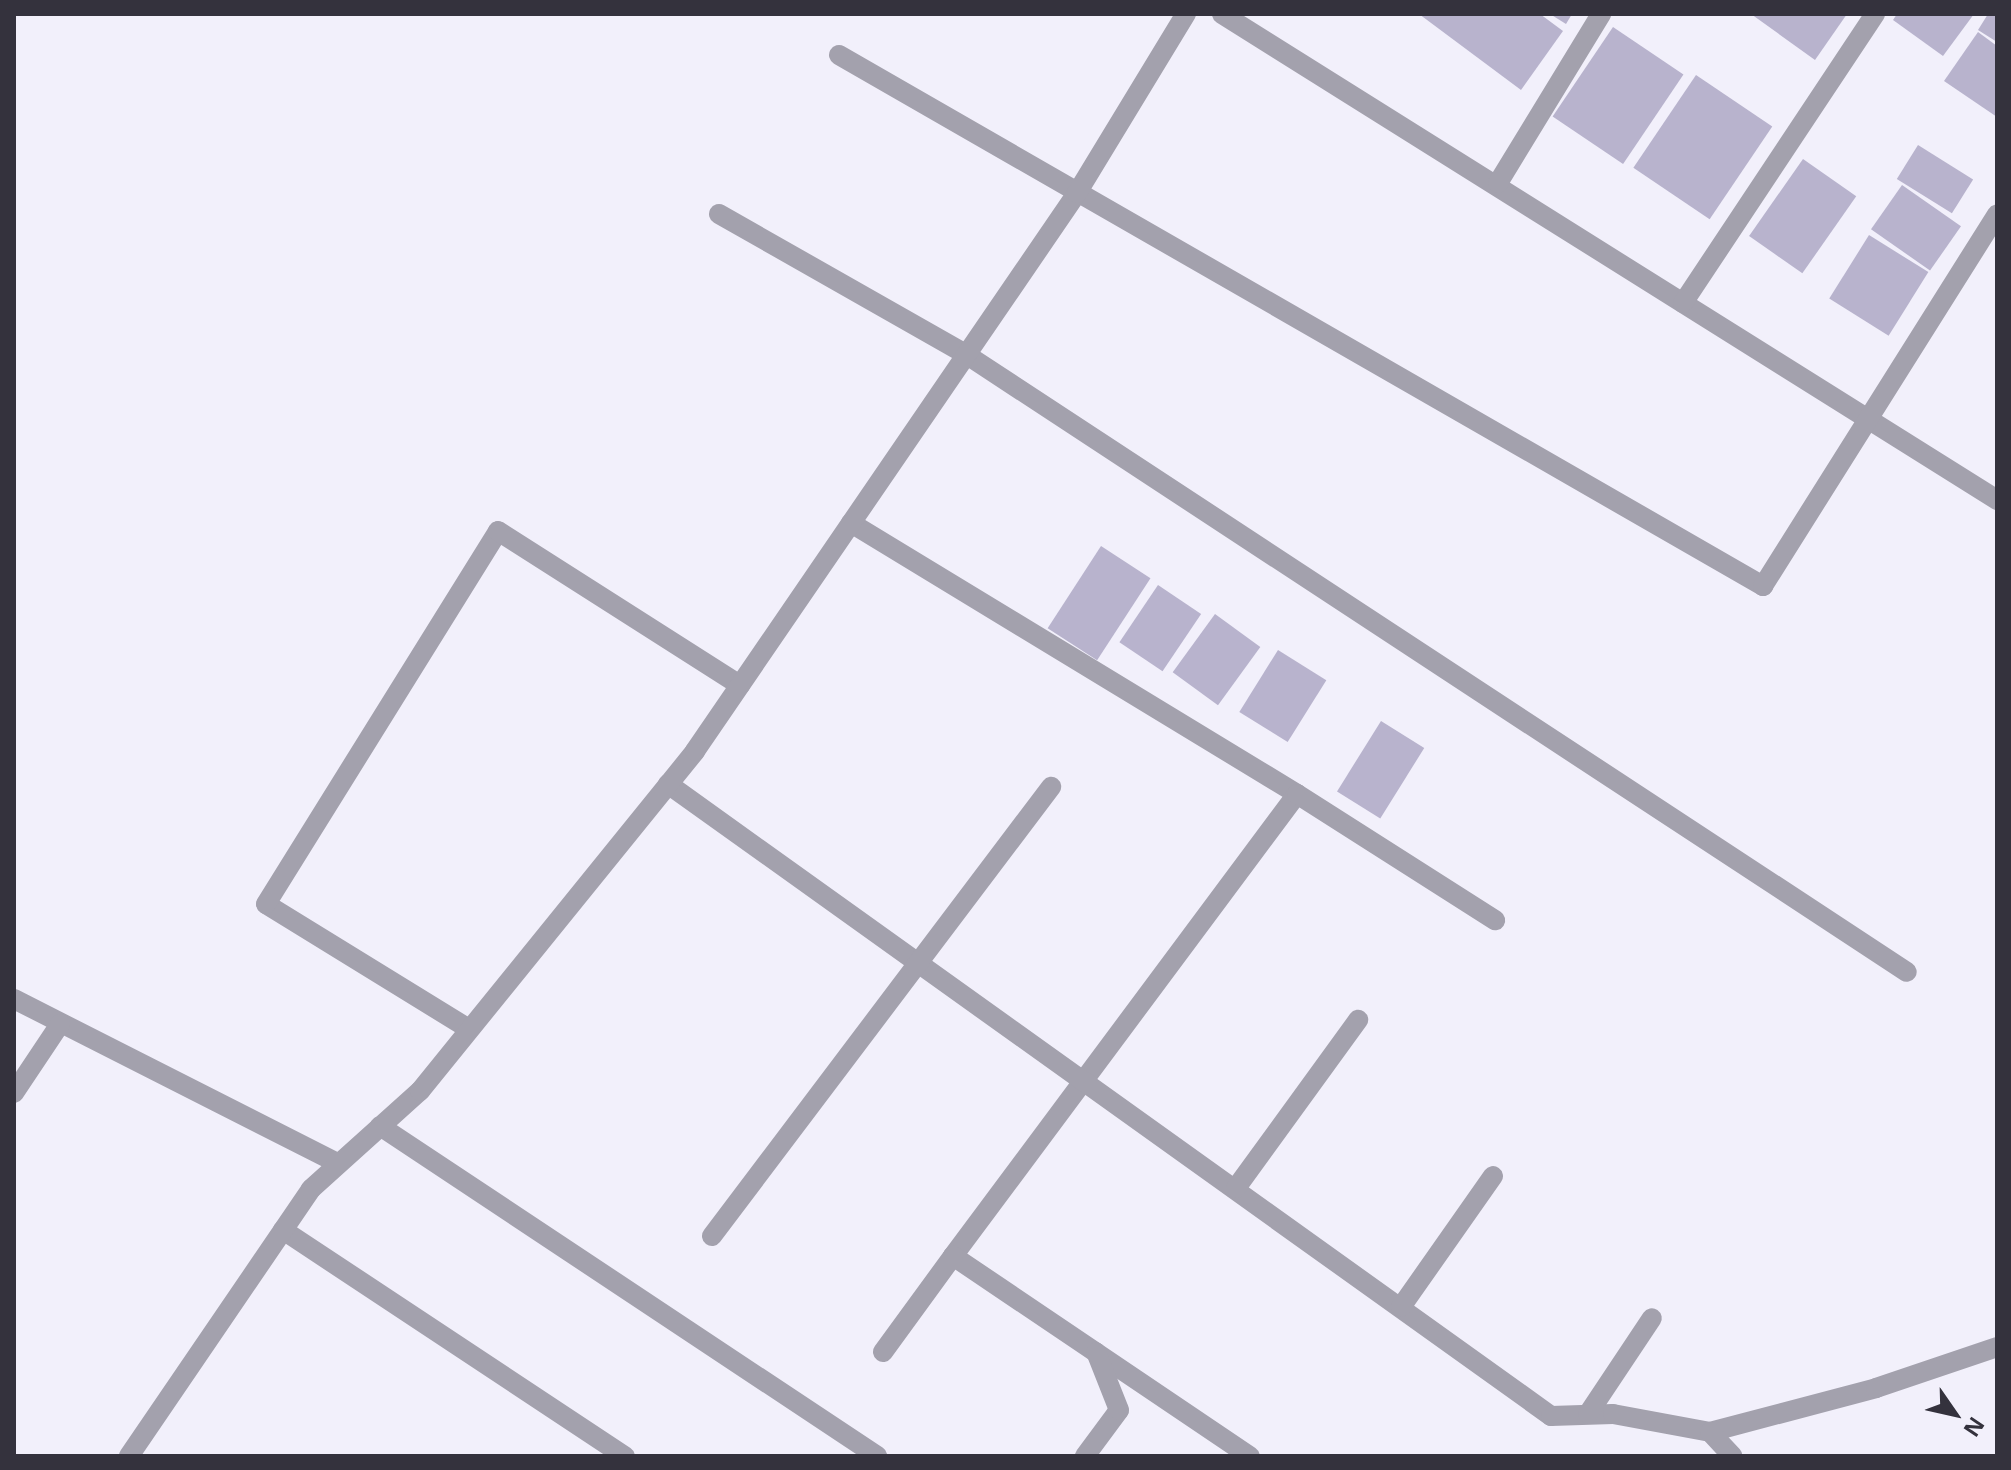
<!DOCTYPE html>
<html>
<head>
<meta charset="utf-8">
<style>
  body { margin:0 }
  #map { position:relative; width:2011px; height:1470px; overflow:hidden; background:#f2f0fb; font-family:"Noto Sans",sans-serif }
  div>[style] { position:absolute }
  .building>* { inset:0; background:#b8b3cd; transform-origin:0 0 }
  .street>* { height:20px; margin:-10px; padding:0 10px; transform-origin:10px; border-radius:10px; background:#a3a1ad }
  span { translate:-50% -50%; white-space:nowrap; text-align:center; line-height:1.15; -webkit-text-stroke:6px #f2f0fb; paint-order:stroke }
  .frame { position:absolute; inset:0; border:16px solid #34323d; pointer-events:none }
  .north { position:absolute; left:1915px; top:1374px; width:80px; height:80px; -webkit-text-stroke:6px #f2f0fb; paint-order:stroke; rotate:124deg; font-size:22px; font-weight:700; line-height:32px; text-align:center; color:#34323d }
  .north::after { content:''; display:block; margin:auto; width:28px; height:36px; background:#34323d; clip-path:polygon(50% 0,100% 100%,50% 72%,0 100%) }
</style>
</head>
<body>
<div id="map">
  <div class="building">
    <div style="clip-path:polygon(1419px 14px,1540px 14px,1563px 31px,1521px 90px)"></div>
    <div style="clip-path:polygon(1550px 14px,1572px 14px,1566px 24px)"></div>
    <div style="clip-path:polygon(1751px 14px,1847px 14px,1815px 60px)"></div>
    <div style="clip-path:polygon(1897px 14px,1974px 14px,1943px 56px,1893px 20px)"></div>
    <div style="clip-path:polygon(1988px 14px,1997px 14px,1997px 42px,1978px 30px)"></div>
    <div style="left:1613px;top:27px;width:85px;height:108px;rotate:34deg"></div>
    <div style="clip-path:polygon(1978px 32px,1997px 46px,1997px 117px,1944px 81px)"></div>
    <div style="left:1696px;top:75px;width:92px;height:112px;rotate:34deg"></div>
    <div style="left:1918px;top:145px;width:65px;height:40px;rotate:32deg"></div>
    <div style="left:1803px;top:159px;width:65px;height:94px;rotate:35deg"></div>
    <div style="left:1902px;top:185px;width:72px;height:54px;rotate:35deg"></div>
    <div style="left:1869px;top:235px;width:70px;height:75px;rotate:32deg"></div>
    <div style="left:1101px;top:546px;width:59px;height:98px;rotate:33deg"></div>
    <div style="left:1158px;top:585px;width:52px;height:69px;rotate:34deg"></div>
    <div style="left:1215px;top:614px;width:56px;height:72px;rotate:36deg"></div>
    <div style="left:1278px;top:650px;width:57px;height:73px;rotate:32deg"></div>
    <div style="left:1381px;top:721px;width:51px;height:83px;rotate:32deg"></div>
  </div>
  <div class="street">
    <div style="left:1222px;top:14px;width:915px;rotate:32.09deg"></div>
    <div style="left:839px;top:55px;width:1066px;rotate:29.88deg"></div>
    <div style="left:1763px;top:586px;width:439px;rotate:-57.8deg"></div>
    <div style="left:1498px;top:183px;width:198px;rotate:-58.6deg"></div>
    <div style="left:719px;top:214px;width:285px;rotate:29.6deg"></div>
    <div style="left:967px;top:355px;width:1124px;rotate:33.28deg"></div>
    <div style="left:1683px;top:303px;width:347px;rotate:-56.4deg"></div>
    <div style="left:851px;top:523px;width:522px;rotate:31.28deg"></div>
    <div style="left:1297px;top:794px;width:576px;rotate:126.67deg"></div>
    <div style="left:953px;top:1256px;width:358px;rotate:34deg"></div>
    <div style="left:668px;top:784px;width:1086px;rotate:35.59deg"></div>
    <div style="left:1551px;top:1416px;width:62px;rotate:-1.8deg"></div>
    <div style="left:1613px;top:1414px;width:99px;rotate:10.5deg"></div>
    <div style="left:1710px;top:1432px;width:172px;rotate:-14.8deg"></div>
    <div style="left:1876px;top:1388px;width:128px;rotate:-18.7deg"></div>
    <div style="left:1297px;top:794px;width:235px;rotate:32.5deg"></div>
    <div style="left:14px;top:999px;width:364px;rotate:26.9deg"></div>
    <div style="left:469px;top:1029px;width:238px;rotate:-148.4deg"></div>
    <div style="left:266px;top:904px;width:439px;rotate:-58.1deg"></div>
    <div style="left:498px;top:531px;width:287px;rotate:32.5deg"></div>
    <div style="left:14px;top:1093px;width:83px;rotate:-56.3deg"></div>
    <div style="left:380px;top:1126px;width:597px;rotate:33.58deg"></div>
    <div style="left:1236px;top:1188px;width:208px;rotate:-54deg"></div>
    <div style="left:283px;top:1230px;width:410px;rotate:33.5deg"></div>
    <div style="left:712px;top:1236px;width:563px;rotate:-52.95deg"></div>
    <div style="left:1401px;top:1307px;width:160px;rotate:-54.9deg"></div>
    <div style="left:883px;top:1352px;width:119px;rotate:-53.9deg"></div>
    <div style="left:1588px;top:1414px;width:115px;rotate:-56.3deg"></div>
    <div style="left:1710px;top:1432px;width:33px;rotate:47deg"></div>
    <div style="left:129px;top:1456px;width:323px;rotate:-55.7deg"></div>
    <div style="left:311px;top:1189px;width:147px;rotate:-42deg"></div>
    <div style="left:420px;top:1091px;width:437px;rotate:-51deg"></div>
    <div style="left:695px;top:751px;width:676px;rotate:-55.6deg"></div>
    <div style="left:1077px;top:193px;width:210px;rotate:-58.7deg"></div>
    <div style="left:1085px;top:1456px;width:57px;rotate:-53.5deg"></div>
    <div style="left:1119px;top:1410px;width:62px;rotate:-111.6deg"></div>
  </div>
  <div class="frame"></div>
  <div class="north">N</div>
</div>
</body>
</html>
